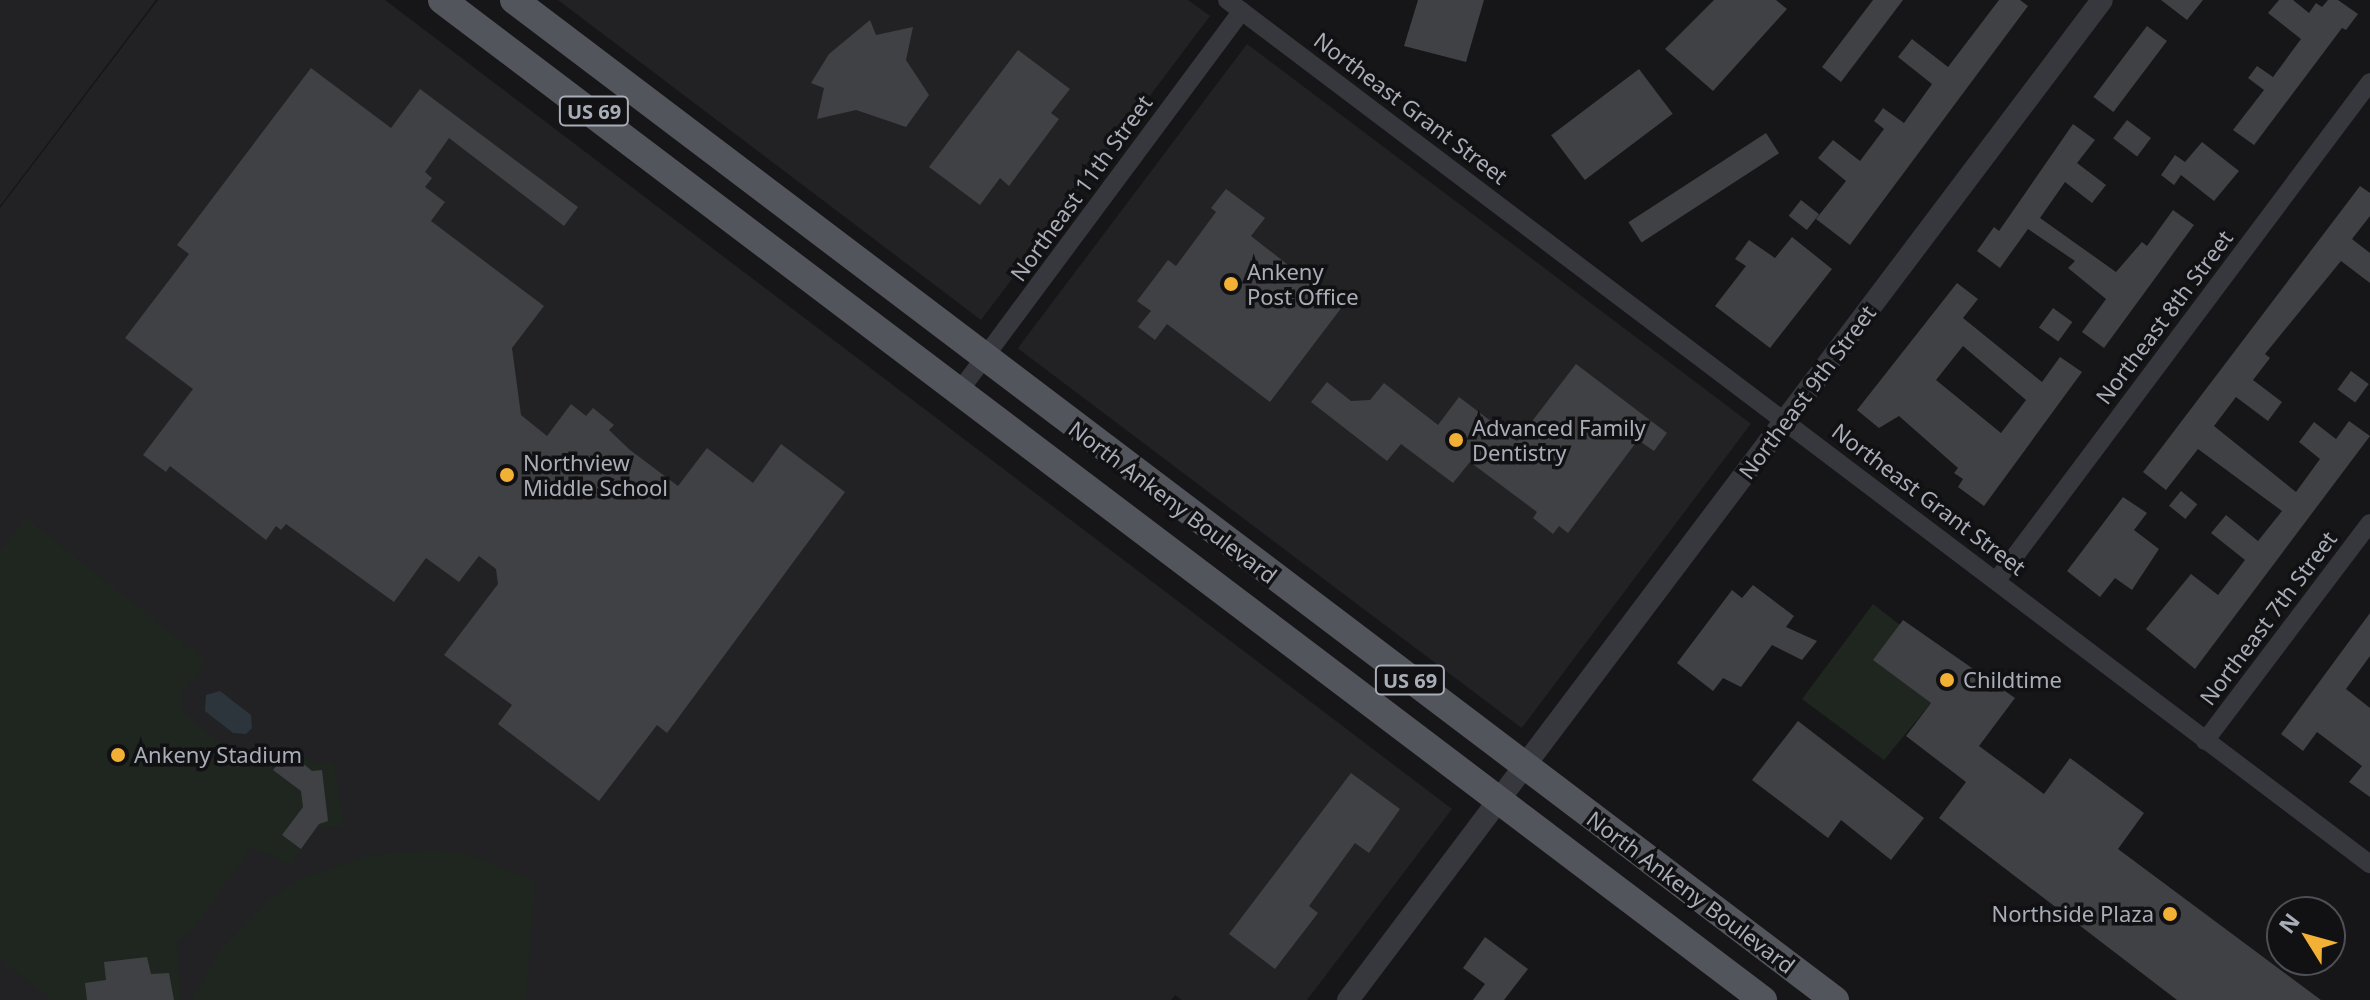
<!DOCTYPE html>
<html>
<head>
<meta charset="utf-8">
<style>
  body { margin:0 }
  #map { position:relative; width:2370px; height:1000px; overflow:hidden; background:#161618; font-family:"Noto Sans",sans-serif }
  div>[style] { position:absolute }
  .built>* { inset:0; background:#222225; transform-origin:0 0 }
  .green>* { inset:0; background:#1e261f }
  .water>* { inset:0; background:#2c353c }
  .building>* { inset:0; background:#404145; transform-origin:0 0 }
  .minor>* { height:18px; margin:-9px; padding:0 9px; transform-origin:9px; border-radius:9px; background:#37383d }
  .tertiary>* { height:22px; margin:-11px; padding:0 11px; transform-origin:11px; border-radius:11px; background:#37383d }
  .primary>* { height:28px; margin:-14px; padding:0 14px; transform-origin:14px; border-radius:14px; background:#53555c }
  .dots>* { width:22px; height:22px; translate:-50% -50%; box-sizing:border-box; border:4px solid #111113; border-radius:50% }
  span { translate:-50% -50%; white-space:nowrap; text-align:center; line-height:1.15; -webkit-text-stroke:7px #111113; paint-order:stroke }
  .shield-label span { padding:2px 6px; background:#111113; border:2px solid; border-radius:6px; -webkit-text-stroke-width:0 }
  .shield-label { font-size:20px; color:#a8adb8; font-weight:700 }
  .street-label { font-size:22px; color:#a8adb8 }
  .poi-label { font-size:22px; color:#a8adb8 }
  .left { translate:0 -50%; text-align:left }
  .right { translate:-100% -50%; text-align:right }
  .north { position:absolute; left:2266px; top:896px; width:80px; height:80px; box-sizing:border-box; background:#111113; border:2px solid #4d4f55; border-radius:50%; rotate:307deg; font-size:22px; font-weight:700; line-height:32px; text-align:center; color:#a8adb8 }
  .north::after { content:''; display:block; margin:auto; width:28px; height:36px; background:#f2b134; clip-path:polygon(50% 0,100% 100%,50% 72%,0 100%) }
</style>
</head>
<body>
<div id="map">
  <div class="built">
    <div style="clip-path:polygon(0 0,156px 0,0 206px)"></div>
    <div style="clip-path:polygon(158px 0,385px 0,1452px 809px,1307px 1000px,1182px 1000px,1175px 995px,1171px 1000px,0 1000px,0 208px)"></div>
    <div style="clip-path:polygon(558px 0,1188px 0,1210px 16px,981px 320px)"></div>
    <div style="left:1247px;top:44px;width:631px;height:381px;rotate:37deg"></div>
  </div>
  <div class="green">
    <div style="clip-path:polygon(26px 518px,206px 661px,181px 694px,182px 712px,246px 763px,294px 748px,313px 764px,334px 762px,344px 826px,316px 828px,291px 865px,252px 847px,194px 928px,177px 943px,181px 1000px,52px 1000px,0 959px,0 551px)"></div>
    <div style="clip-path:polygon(1873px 604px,1900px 625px,1874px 660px,1931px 703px,1884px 760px,1802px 699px)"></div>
    <div style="clip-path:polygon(430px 850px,467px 854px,535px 881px,526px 1000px,192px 1000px,219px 951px,270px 899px,305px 877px,368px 855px)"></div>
  </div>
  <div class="water">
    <div style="clip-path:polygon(220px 691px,251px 715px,252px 728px,246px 734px,233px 733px,205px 711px,206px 695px)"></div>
  </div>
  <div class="building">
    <div style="clip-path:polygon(1418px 0,1484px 0,1466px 62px,1404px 46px)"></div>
    <div style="clip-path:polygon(1714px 0,1776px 0,1787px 9px,1713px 91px,1665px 49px)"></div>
    <div style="clip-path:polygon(1873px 0,1903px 0,1841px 82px,1822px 67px)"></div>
    <div style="clip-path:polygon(1999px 0,2020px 0,2028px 6px,1850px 245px,1816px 219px,1846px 181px,1818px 158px,1833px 140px,1860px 161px,1884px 129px,1874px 121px,1883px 108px,1904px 123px,1932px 84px,1898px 57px,1912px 39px,1948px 67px)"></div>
    <div style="clip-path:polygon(2161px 0,2203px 0,2187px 20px)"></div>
    <div style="clip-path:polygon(2279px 0,2293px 0,2309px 13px,2316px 3px,2322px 7px,2328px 0,2338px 0,2358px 14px,2346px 30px,2342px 28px,2254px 145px,2233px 130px,2264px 90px,2248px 78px,2257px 66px,2273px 77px,2301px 39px,2268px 13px)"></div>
    <div style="clip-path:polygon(870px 20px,876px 35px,913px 27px,906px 60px,929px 95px,906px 127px,856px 110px,817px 119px,824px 88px,811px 83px,829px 54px)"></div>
    <div style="left:2147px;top:26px;width:25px;height:89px;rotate:37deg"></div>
    <div style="clip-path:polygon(1018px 50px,1070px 89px,1051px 113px,1059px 119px,1009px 186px,1000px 178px,980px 205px,929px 167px)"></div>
    <div style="clip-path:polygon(311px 68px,391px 128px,420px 89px,578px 207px,564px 226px,449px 138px,425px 172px,432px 178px,425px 187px,445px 202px,431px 221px,544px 306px,512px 348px,521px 415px,547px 436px,571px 404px,586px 416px,593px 408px,614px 425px,609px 430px,630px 450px,678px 486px,707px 448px,753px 483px,781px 444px,845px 492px,667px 733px,657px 725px,599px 801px,498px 724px,512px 705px,444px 655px,498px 584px,496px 569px,479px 556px,459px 582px,426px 558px,394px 602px,286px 524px,281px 530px,276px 526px,266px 540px,170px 466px,166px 472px,143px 455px,193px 389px,125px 338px,189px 254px,177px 245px)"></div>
    <div style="left:1639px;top:69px;width:56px;height:110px;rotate:53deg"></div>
    <div style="left:2127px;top:120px;width:30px;height:23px;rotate:37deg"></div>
    <div style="clip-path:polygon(2073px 124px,2095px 140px,2077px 163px,2106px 185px,2092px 203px,2065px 182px,2040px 218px,2116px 272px,2142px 242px,2147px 246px,2173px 210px,2194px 225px,2104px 348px,2082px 332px,2106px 299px,2068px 268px,2075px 261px,2028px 229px,2000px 268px,1977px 251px,1994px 227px,1999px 231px)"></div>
    <div style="left:1766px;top:133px;width:24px;height:164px;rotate:57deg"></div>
    <div style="clip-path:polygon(2202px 142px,2239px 171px,2214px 201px,2181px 175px,2174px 185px,2161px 175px,2175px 155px,2185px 162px)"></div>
    <div style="clip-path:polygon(2360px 186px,2370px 193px,2370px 216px,2352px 239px,2370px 253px,2370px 283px,2341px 261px,2265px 354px,2270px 358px,2253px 380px,2282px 402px,2268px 421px,2236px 397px,2214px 426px,2296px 492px,2320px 459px,2299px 442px,2314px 422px,2336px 439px,2349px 421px,2370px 436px,2195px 669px,2146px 629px,2191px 574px,2218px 595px,2245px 560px,2211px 533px,2226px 515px,2258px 541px,2282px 511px,2198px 449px,2166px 490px,2143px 472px)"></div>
    <div style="clip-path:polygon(1226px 189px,1265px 218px,1251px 236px,1342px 307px,1270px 402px,1167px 324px,1155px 340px,1138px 327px,1151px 311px,1137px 301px,1168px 260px,1176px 266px,1216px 212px,1211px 208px)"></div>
    <div style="left:1801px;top:200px;width:23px;height:20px;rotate:38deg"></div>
    <div style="clip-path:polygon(1792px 237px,1832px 269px,1770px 348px,1715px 306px,1746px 266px,1735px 259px,1749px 240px,1775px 258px)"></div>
    <div style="clip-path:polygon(evenodd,1957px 283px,1978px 299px,1963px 318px,2042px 382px,2060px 357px,2082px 372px,1984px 506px,1958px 487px,1963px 479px,1954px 473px,1958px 468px,1899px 416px,1879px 428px,1857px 410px,1957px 283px,1963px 346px,2026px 400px,2001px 433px,1936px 380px,1963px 346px)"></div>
    <div style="left:2053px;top:308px;width:24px;height:24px;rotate:36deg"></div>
    <div style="clip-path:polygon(1576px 364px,1667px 433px,1654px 451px,1638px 440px,1568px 533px,1559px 526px,1553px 534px,1533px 518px,1537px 512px,1470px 462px,1453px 483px,1401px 444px,1387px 461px,1311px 402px,1327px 382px,1351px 401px,1370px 400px,1384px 383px,1438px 425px,1459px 397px,1517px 441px)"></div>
    <div style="left:2351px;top:371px;width:22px;height:23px;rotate:36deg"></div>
    <div style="left:2181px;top:491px;width:21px;height:19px;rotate:39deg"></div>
    <div style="clip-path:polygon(2123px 497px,2147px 513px,2134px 530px,2159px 549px,2132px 590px,2115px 578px,2100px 597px,2067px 571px)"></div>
    <div style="clip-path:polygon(1753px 585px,1794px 616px,1786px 627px,1817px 641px,1802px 660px,1772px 645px,1741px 687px,1723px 678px,1713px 691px,1677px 663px,1732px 590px,1742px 598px)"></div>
    <div style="clip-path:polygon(2370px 613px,2370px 656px,2346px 689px,2370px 708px,2370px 797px,2349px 782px,2362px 766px,2317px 732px,2303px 751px,2281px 734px)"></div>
    <div style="clip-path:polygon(1903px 620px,2015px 698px,1979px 746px,2044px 794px,2070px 758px,2144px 813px,2118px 849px,2321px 1000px,2177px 1000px,1939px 818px,1966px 782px,1906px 736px,1931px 703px,1873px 660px)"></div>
    <div style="clip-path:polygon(1798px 721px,1924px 818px,1891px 860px,1841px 820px,1828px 838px,1752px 780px)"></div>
    <div style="clip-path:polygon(288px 751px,312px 771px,322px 770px,328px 821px,319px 824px,301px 849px,282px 835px,303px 807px,301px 791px,273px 770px)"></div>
    <div style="clip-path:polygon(1351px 773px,1400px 809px,1369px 853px,1355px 843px,1309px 906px,1318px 913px,1275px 969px,1229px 934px)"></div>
    <div style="clip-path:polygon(1485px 937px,1528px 969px,1504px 1000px,1473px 1000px,1485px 984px,1463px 968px)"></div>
    <div style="clip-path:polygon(147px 957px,151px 974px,169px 973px,174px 1000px,87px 1000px,85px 983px,106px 980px,104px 962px)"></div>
  </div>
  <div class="minor">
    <div style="left:1227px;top:0;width:1433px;rotate:37.09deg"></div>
    <div style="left:958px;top:393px;width:476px;rotate:-53.4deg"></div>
    <div style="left:1997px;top:580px;width:622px;rotate:-53.17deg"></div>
    <div style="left:2205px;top:741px;width:273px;rotate:-52.9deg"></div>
  </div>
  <div class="tertiary">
    <div style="left:1348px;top:1000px;width:1252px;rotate:-52.98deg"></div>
  </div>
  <div class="primary">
    <div style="left:442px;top:0;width:1657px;rotate:37.13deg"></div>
    <div style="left:514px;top:0;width:1657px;rotate:37.13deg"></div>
  </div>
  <div class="dots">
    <div style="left:1231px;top:284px;background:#f2b134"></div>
    <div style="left:1456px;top:440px;background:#f2b134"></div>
    <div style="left:507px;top:475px;background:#f2b134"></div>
    <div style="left:1947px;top:680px;background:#f2b134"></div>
    <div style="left:118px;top:755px;background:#f2b134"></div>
    <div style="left:2170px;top:914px;background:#f2b134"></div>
  </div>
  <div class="shield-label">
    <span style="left:594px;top:111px">US 69</span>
    <span style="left:1410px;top:680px">US 69</span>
  </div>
  <div class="street-label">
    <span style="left:1411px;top:108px;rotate:37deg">Northeast Grant Street</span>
    <span style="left:1081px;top:188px;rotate:-54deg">Northeast 11th Street</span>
    <span style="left:2164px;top:317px;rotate:-53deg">Northeast 8th Street</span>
    <span style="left:1807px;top:392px;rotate:-53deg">Northeast 9th Street</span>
    <span style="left:1929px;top:499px;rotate:37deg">Northeast Grant Street</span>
    <span style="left:1173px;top:502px;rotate:37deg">North Ankeny Boulevard</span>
    <span style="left:2268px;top:618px;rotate:-53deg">Northeast 7th Street</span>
    <span style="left:1691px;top:892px;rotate:37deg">North Ankeny Boulevard</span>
  </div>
  <div class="poi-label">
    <span class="left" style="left:1247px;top:284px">Ankeny<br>Post Office</span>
    <span class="left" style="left:1472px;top:440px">Advanced Family<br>Dentistry</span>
    <span class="left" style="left:523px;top:475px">Northview<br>Middle School</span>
    <span class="left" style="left:1963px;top:680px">Childtime</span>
    <span class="left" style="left:134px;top:755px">Ankeny Stadium</span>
    <span class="right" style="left:2154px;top:914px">Northside Plaza</span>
  </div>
  <div class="north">N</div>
</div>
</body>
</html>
